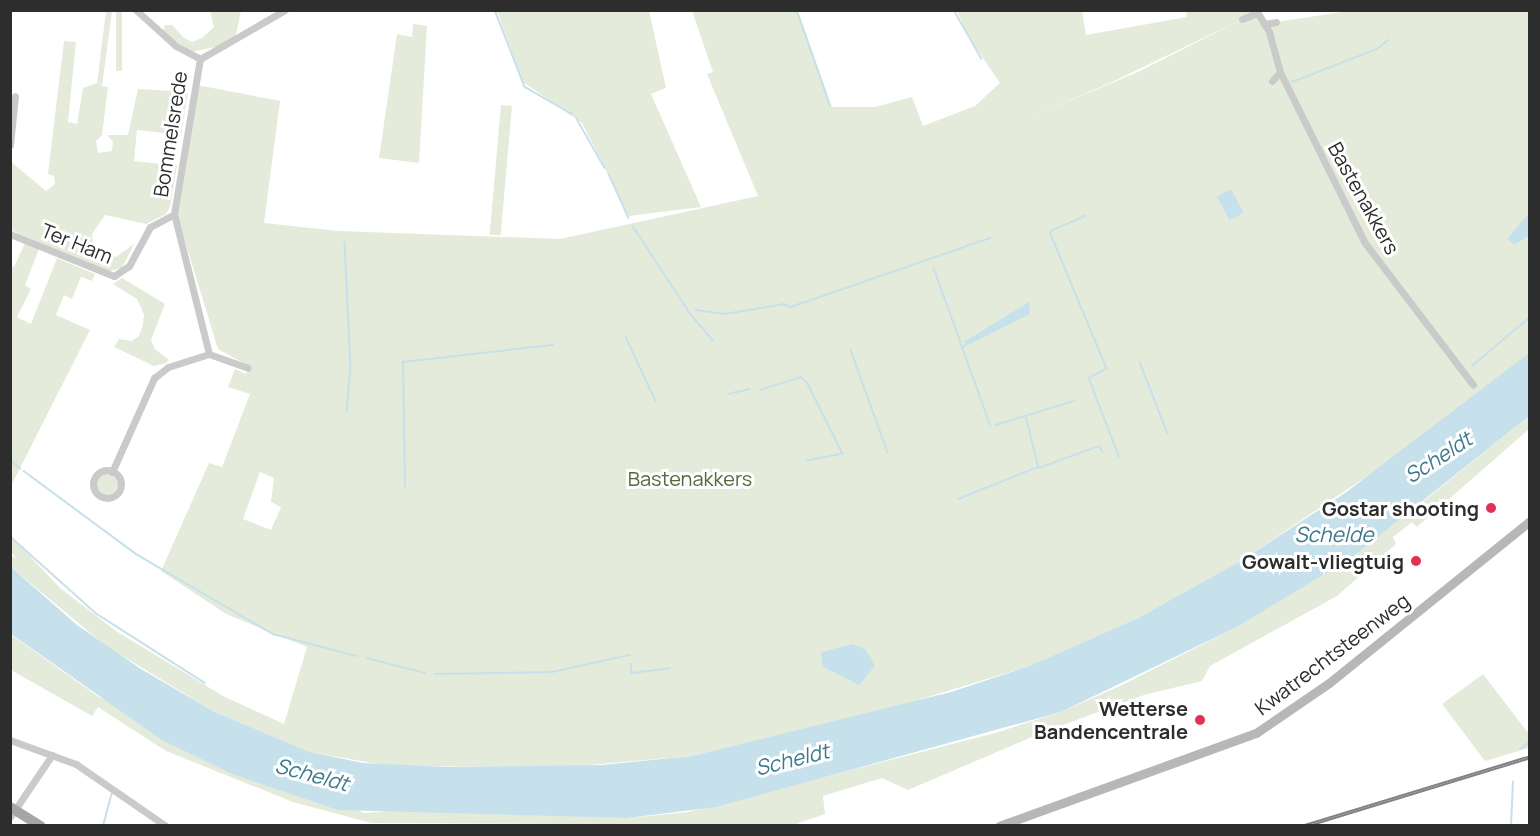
<!DOCTYPE html>
<html>
<head>
<meta charset="utf-8">
<style>
  body { margin:0 }
  #map { position:relative; width:1540px; height:836px; overflow:hidden; background:#fff; font-family:Manrope,sans-serif }
  div>[style] { position:absolute }
  .green>* { inset:0; background:#e5ebda; transform-origin:0 0 }
  .round { border-radius:50% }
  .water>* { inset:0; background:#c6e1eb; transform-origin:0 0 }
  .stream>* { height:1.5px; margin:-0.75px; padding:0 0.75px; transform-origin:0.75px; border-radius:0.75px; background:#c6e1eb }
  .street>* { height:7px; margin:-3.5px; padding:0 3.5px; transform-origin:3.5px; border-radius:3.5px; background:#cacaca }
  .street>.ring { margin:-3.5px; padding:0; box-sizing:content-box; background:none; border:7px solid #cacaca; border-radius:50% }
  .secondary>* { height:9px; margin:-4.5px; padding:0 4.5px; transform-origin:4.5px; border-radius:4.5px; background:#b7b7b7 }
  .primary>* { height:10px; margin:-5px; padding:0 5px; transform-origin:5px; border-radius:5px; background:#a5a5a5 }
  .rail>* { height:4px; margin-top:-2px; transform-origin:0; background:repeating-linear-gradient(90deg,#fff 0 4.5px,#828282 0 9px); box-sizing:border-box; border-block:2px solid #828282 }
  .dots>* { width:16px; height:16px; translate:-50% -50%; box-sizing:border-box; border:3px solid #fff; border-radius:50% }
  span { translate:-50% -50%; white-space:nowrap; text-align:center; line-height:1.15; -webkit-text-stroke:6px #fff; paint-order:stroke }
  .street-label { font-size:20px; color:#2d2d2d }
  .park-label { font-size:20px; color:#56683b }
  .poi-label { font-size:20px; color:#2d2d2d; font-weight:700 }
  .right { translate:-100% -50%; text-align:right }
  .water-label { font-size:21px; color:#3c798e; font-style:italic }
  .frame { position:absolute; inset:0; border:12px solid #2d2d2d; pointer-events:none }
</style>
</head>
<body>
<div id="map">
  <div class="green">
    <div style="clip-path:polygon(evenodd,1355px 10px,1529px 11px,1529px 353px,1412px 446px,1242px 560px,1138px 618px,1029px 666px,889px 709px,692px 756px,566px 767px,389px 766px,310px 752px,215px 712px,106px 646px,11px 567px,10px 556px,16px 558px,11px 552px,11px 536px,60px 588px,116px 631px,223px 696px,284px 724px,307px 647px,226px 614px,161px 571px,209px 463px,222px 467px,250px 394px,228px 387px,235px 369px,246px 374px,250px 367px,218px 349px,177px 215px,197px 85px,280px 101px,264px 223px,339px 231px,560px 239px,758px 196px,707px 74px,713px 72px,692px 11px,798px 11px,832px 107px,875px 107px,912px 97px,923px 126px,975px 106px,1000px 83px,968px 36px,957px 11px,1082px 11px,1086px 35px,1187px 17px,1186px 11px,1252px 11px,1264px 24px,1355px 10px,1241px 20px,1138px 72px,1025px 119px,1112px 82px,1241px 20px,1355px 10px,260px 472px,274px 478px,271px 502px,281px 507px,271px 530px,243px 519px,260px 472px)"></div>
    <div style="clip-path:polygon(106px 11px,112px 11px,102px 86px,108px 87px,102px 135px,96px 141px,98px 153px,112px 151px,113px 142px,107px 135px,128px 135px,138px 89px,188px 92px,181px 135px,137px 130px,134px 161px,177px 166px,170px 207px,166px 214px,146px 224px,105px 215px,92px 234px,93px 248px,116px 257px,134px 244px,122px 268px,110px 271px,96px 268px,11px 230px,10px 161px,46px 191px,55px 184px,54px 176px,48px 174px,64px 41px,76px 42px,68px 122px,77px 124px,83px 88px,97px 83px)"></div>
    <div style="left:116px;top:11px;width:6px;height:60px"></div>
    <div style="clip-path:polygon(210px 11px,241px 11px,236px 35px,221px 46px,191px 52px,163px 32px,165px 25px,172px 25px,184px 38px,192px 42px,202px 38px,214px 27px)"></div>
    <div style="clip-path:polygon(497px 11px,649px 11px,666px 88px,651px 94px,701px 207px,629px 216px,582px 123px,523px 82px)"></div>
    <div style="clip-path:polygon(413px 24px,427px 26px,419px 163px,379px 158px,397px 34px,412px 37px)"></div>
    <div style="left:501px;top:105px;width:11px;height:130px;rotate:5deg"></div>
    <div style="clip-path:polygon(25px 243px,39px 249px,25px 285px,31px 289px,17px 317px,31px 324px,57px 258px,95px 274px,92px 281px,81px 277px,72px 299px,64px 295px,56px 315px,90px 330px,11px 486px,11px 265px,14px 267px)"></div>
    <div style="clip-path:polygon(122px 278px,165px 304px,151px 340px,155px 349px,169px 360px,166px 363px,154px 366px,114px 347px,119px 339px,132px 341px,139px 336px,143px 325px,144px 315px,137px 299px,113px 284px)"></div>
    <div style="clip-path:polygon(1529px 416px,1529px 429px,1417px 527px,1412px 522px,1393px 537px,1396px 544px,1337px 596px,1210px 666px,1202px 681px,1144px 695px,1039px 734px,908px 790px,882px 778px,823px 796px,825px 814px,793px 825px,371px 823px,293px 802px,166px 751px,98px 707px,92px 716px,11px 670px,10px 634px,99px 697px,364px 813px,406px 810px,627px 818px,688px 812px,995px 733px,1061px 712px,1122px 685px,1237px 627px,1277px 602px,1409px 513px)"></div>
    <div class="round" style="left:96px;top:473px;width:22px;height:22px"></div>
    <div style="clip-path:polygon(1483px 674px,1529px 734px,1529px 748px,1485px 761px,1442px 704px)"></div>
  </div>
  <div class="water">
    <div style="left:1231px;top:189px;width:27px;height:16px;rotate:62deg"></div>
    <div style="clip-path:polygon(1529px 213px,1529px 236px,1514px 245px,1507px 239px)"></div>
    <div style="clip-path:polygon(1029px 302px,1030px 314px,968px 345px,964px 342px)"></div>
    <div style="clip-path:polygon(1529px 353px,1529px 416px,1351px 558px,1237px 627px,1061px 712px,716px 807px,627px 818px,338px 810px,232px 774px,162px 740px,11px 634px,11px 567px,77px 625px,141px 669px,215px 712px,310px 752px,363px 763px,448px 767px,602px 765px,692px 756px,951px 692px,1029px 666px,1138px 618px,1242px 560px,1345px 493px)"></div>
    <div style="clip-path:polygon(853px 644px,866px 650px,875px 666px,859px 685px,823px 667px,821px 652px)"></div>
  </div>
  <div class="stream">
    <div style="left:495px;top:10px;width:83px;rotate:68.7deg"></div>
    <div style="left:525px;top:87px;width:54px;rotate:29.9deg"></div>
    <div style="left:797px;top:10px;width:101px;rotate:70.8deg"></div>
    <div style="left:954px;top:10px;width:56px;rotate:60.3deg"></div>
    <div style="left:1292px;top:82px;width:91px;rotate:-21.2deg"></div>
    <div style="left:1377px;top:49px;width:14px;rotate:-39deg"></div>
    <div style="left:577px;top:119px;width:56px;rotate:60.3deg"></div>
    <div style="left:609px;top:174px;width:48px;rotate:65.6deg"></div>
    <div style="left:1086px;top:216px;width:39px;rotate:156deg"></div>
    <div style="left:1050px;top:232px;width:148px;rotate:67.4deg"></div>
    <div style="left:1107px;top:369px;width:20px;rotate:153deg"></div>
    <div style="left:1089px;top:378px;width:84px;rotate:69deg"></div>
    <div style="left:633px;top:226px;width:108px;rotate:56.8deg"></div>
    <div style="left:692px;top:316px;width:33px;rotate:49deg"></div>
    <div style="left:345px;top:242px;width:125px;rotate:87.3deg"></div>
    <div style="left:351px;top:367px;width:45px;rotate:95.1deg"></div>
    <div style="left:934px;top:268px;width:168px;rotate:70.2deg"></div>
    <div style="left:696px;top:310px;width:29px;rotate:8deg"></div>
    <div style="left:725px;top:314px;width:60px;rotate:-9.6deg"></div>
    <div style="left:784px;top:304px;width:8px;rotate:23deg"></div>
    <div style="left:791px;top:307px;width:211px;rotate:-19.1deg"></div>
    <div style="left:626px;top:337px;width:71px;rotate:64.9deg"></div>
    <div style="left:962px;top:348px;width:6px;rotate:-39deg"></div>
    <div style="left:851px;top:350px;width:109px;rotate:70.2deg"></div>
    <div style="left:1140px;top:362px;width:77px;rotate:68.7deg"></div>
    <div style="left:1472px;top:366px;width:76px;rotate:-40.2deg"></div>
    <div style="left:760px;top:390px;width:43px;rotate:-17.6deg"></div>
    <div style="left:801px;top:377px;width:8px;rotate:40deg"></div>
    <div style="left:807px;top:382px;width:80px;rotate:63.4deg"></div>
    <div style="left:843px;top:454px;width:37px;rotate:169deg"></div>
    <div style="left:728px;top:394px;width:22px;rotate:-13deg"></div>
    <div style="left:1026px;top:416px;width:54px;rotate:76deg"></div>
    <div style="left:1039px;top:468px;width:64px;rotate:-20.1deg"></div>
    <div style="left:1099px;top:446px;width:7px;rotate:56deg"></div>
    <div style="left:996px;top:425px;width:82px;rotate:-17.1deg"></div>
    <div style="left:12px;top:461px;width:11px;rotate:41deg"></div>
    <div style="left:24px;top:471px;width:139px;rotate:36.5deg"></div>
    <div style="left:136px;top:554px;width:159px;rotate:30.3deg"></div>
    <div style="left:273px;top:634px;width:86px;rotate:14.8deg"></div>
    <div style="left:405px;top:487px;width:125px;rotate:-90.9deg"></div>
    <div style="left:403px;top:362px;width:151px;rotate:-6.5deg"></div>
    <div style="left:958px;top:499px;width:86px;rotate:-21.8deg"></div>
    <div style="left:10px;top:536px;width:117px;rotate:41.9deg"></div>
    <div style="left:97px;top:614px;width:128px;rotate:32.6deg"></div>
    <div style="left:367px;top:658px;width:60px;rotate:14.5deg"></div>
    <div style="left:631px;top:664px;width:9px;rotate:84deg"></div>
    <div style="left:632px;top:673px;width:38px;rotate:-7deg"></div>
    <div style="left:435px;top:674px;width:117px;rotate:-1deg"></div>
    <div style="left:552px;top:672px;width:80px;rotate:-12.3deg"></div>
    <div style="left:1520px;top:749px;width:12px;rotate:-35deg"></div>
    <div style="left:103px;top:826px;width:34px;rotate:-75deg"></div>
    <div style="left:1511px;top:826px;width:44px;rotate:-87.4deg"></div>
  </div>
  <div class="street">
    <div style="left:136px;top:10px;width:54px;rotate:42deg"></div>
    <div style="left:176px;top:46px;width:27px;rotate:28deg"></div>
    <div style="left:1256px;top:10px;width:26px;rotate:59deg"></div>
    <div style="left:1269px;top:32px;width:41px;rotate:74.6deg"></div>
    <div style="left:1280px;top:72px;width:191px;rotate:63.6deg"></div>
    <div style="left:1365px;top:243px;width:178px;rotate:52.7deg"></div>
    <div style="left:1242px;top:19px;width:16px;rotate:-22deg"></div>
    <div style="left:1264px;top:24px;width:12px;rotate:-9deg"></div>
    <div style="left:1272px;top:81px;width:12px;rotate:-48deg"></div>
    <div style="left:10px;top:145px;width:49px;rotate:-84.2deg"></div>
    <div style="left:10px;top:234px;width:112px;rotate:22deg"></div>
    <div style="left:114px;top:276px;width:18px;rotate:-34deg"></div>
    <div style="left:129px;top:266px;width:44px;rotate:-61.7deg"></div>
    <div style="left:150px;top:227px;width:27px;rotate:-28deg"></div>
    <div style="left:209px;top:354px;width:41px;rotate:19.7deg"></div>
    <div class="ring" style="left:93px;top:470px;width:21px;height:21px"></div>
    <div style="left:112px;top:472px;width:103px;rotate:-65.9deg"></div>
    <div style="left:154px;top:378px;width:18px;rotate:-38deg"></div>
    <div style="left:168px;top:367px;width:43px;rotate:-17.6deg"></div>
    <div style="left:209px;top:354px;width:144px;rotate:-104deg"></div>
    <div style="left:174px;top:214px;width:157px;rotate:-80.5deg"></div>
    <div style="left:200px;top:59px;width:98px;rotate:-30deg"></div>
    <div style="left:10px;top:740px;width:70px;rotate:20deg"></div>
    <div style="left:76px;top:764px;width:109px;rotate:34.6deg"></div>
    <div style="left:10px;top:817px;width:75px;rotate:-55.9deg"></div>
  </div>
  <div class="secondary">
    <div style="left:999px;top:826px;width:273px;rotate:-19.9deg"></div>
    <div style="left:1256px;top:733px;width:88px;rotate:-34.4deg"></div>
    <div style="left:1329px;top:683px;width:258px;rotate:-38.9deg"></div>
  </div>
  <div class="primary">
    <div style="left:10px;top:807px;width:36px;rotate:32deg"></div>
  </div>
  <div class="rail">
    <div style="left:1305px;top:826px;width:235px;rotate:-17deg"></div>
  </div>
  <div class="dots">
    <div style="left:1491px;top:508px;background:#e33054"></div>
    <div style="left:1416px;top:561px;background:#e33054"></div>
    <div style="left:1200px;top:720px;background:#e33054"></div>
  </div>
  <div class="street-label">
    <span style="left:170px;top:134px;rotate:-81deg">Bommelsrede</span>
    <span style="left:1364px;top:198px;rotate:61deg">Bastenakkers</span>
    <span style="left:77px;top:243px;rotate:22deg">Ter Ham</span>
    <span style="left:1332px;top:654px;rotate:-37deg">Kwatrechtsteenweg</span>
  </div>
  <div class="park-label">
    <span style="left:690px;top:478px">Bastenakkers</span>
  </div>
  <div class="poi-label">
    <span class="right" style="left:1479px;top:508px">Gostar shooting</span>
    <span class="right" style="left:1404px;top:561px">Gowalt-vliegtuig</span>
    <span class="right" style="left:1188px;top:720px">Wetterse<br>Bandencentrale</span>
  </div>
  <div class="water-label">
    <span style="left:1438px;top:457px;rotate:-33deg">Scheldt</span>
    <span style="left:1334px;top:534px">Schelde</span>
    <span style="left:792px;top:759px;rotate:-14deg">Scheldt</span>
    <span style="left:312px;top:774px;rotate:15deg">Scheldt</span>
  </div>
  <div class="frame"></div>
</div>
</body>
</html>
